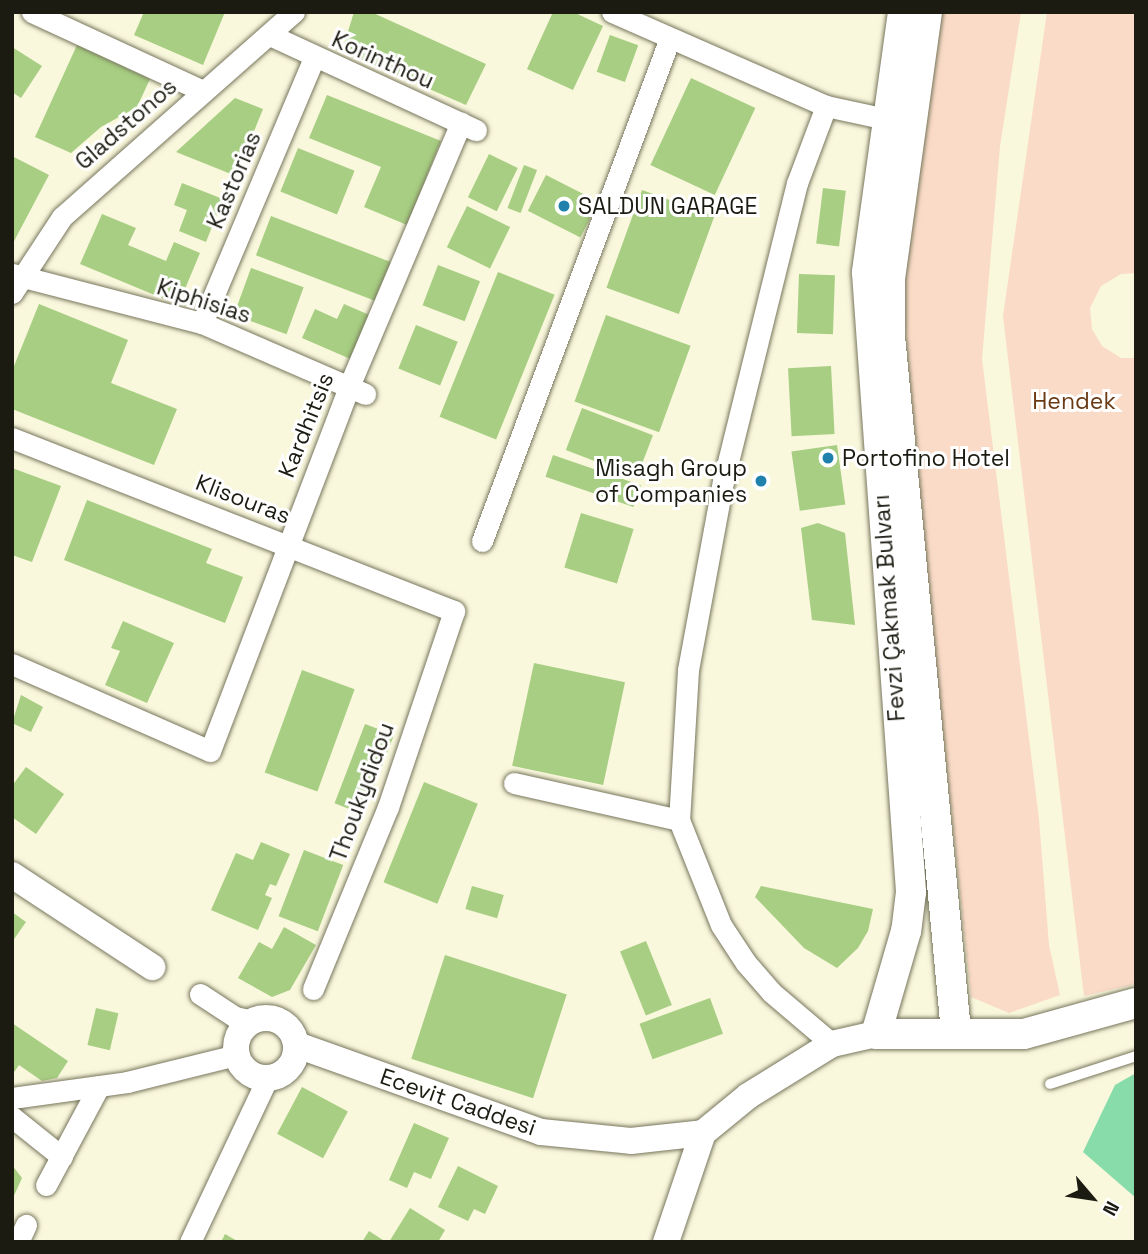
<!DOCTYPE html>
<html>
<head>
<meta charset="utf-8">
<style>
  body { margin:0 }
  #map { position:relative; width:1148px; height:1254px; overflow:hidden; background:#f9f7dc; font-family:"Space Grotesk",sans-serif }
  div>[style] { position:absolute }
  .green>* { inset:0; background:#fadbc7 }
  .water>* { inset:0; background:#87dca9 }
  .building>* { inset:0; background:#a7ce82; transform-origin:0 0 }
  .roads { filter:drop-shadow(0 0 2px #77765d) drop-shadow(0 0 2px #77765d) }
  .service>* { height:10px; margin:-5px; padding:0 5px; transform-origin:5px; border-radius:5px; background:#fff }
  .minor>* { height:21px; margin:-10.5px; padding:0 10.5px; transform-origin:10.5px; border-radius:10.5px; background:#fff }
  .tertiary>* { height:26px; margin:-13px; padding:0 13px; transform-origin:13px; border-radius:13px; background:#fff }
  .tertiary>.ring { margin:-13px; padding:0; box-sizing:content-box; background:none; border:26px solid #fff; border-radius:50% }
  .secondary>* { height:30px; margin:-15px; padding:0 15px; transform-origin:15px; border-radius:15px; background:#fff }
  .dots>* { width:19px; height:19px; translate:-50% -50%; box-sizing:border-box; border:4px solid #fff; border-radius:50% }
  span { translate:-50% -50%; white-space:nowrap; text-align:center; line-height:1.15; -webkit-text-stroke:6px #fff; paint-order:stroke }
  .street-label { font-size:23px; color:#1c1b12 }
  .poi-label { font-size:23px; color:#1c1b12 }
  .left { translate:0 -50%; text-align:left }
  .right { translate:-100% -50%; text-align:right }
  .park-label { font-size:23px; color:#6a3a15 }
  .frame { position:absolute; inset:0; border:14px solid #1c1b12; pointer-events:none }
  .north { position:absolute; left:1057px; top:1163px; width:70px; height:70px; -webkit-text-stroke:5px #fff; paint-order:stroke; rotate:119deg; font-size:19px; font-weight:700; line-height:28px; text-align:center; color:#1c1b12 }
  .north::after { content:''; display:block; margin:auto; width:24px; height:32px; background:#1c1b12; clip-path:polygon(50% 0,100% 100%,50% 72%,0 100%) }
</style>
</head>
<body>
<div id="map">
  <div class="green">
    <div style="clip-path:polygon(939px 12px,1021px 12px,1000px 146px,982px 359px,1039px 819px,1049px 945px,1060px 995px,1009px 1013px,971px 997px,927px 582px,902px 285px)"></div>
    <div style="clip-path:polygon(1047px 12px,1136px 12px,1136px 273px,1121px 274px,1101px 286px,1090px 308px,1092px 329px,1102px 346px,1121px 358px,1136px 358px,1136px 984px,1084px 996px,1003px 316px)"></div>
  </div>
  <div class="water">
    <div style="clip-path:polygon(1136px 1073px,1136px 1198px,1083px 1152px,1115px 1085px)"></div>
  </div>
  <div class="building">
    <div style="clip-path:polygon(144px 12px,225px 12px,203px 65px,134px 35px)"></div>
    <div style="clip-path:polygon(354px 12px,371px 12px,486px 64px,466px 105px,342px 51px)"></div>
    <div style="clip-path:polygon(553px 12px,573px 12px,603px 26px,573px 90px,527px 69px)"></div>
    <div style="left:610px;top:35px;width:30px;height:39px;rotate:20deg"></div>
    <div style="clip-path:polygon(77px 45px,150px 79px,137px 107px,101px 127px,71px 153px,35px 137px)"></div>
    <div style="clip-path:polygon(12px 47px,42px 66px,21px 98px,12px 92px)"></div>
    <div style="left:691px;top:78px;width:71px;height:96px;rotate:25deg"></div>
    <div style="clip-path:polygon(327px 95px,441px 141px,407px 225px,364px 207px,381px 167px,309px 138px)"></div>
    <div style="clip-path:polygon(235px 98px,263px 109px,236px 176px,176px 152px)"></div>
    <div style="left:298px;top:148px;width:61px;height:47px;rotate:22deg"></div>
    <div style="left:489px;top:154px;width:32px;height:48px;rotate:26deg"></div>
    <div style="clip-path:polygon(12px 156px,49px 175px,12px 245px)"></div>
    <div style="left:524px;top:165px;width:14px;height:46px;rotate:21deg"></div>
    <div style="left:546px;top:175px;width:59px;height:40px;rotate:27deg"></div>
    <div style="clip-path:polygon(182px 183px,223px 199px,206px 242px,179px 231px,187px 210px,174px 205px)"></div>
    <div style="left:823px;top:188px;width:23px;height:56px;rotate:7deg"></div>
    <div style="left:642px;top:190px;width:77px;height:104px;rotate:20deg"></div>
    <div style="left:467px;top:206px;width:48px;height:46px;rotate:26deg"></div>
    <div style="clip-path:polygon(102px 214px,136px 228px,128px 245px,166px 261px,174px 242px,200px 253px,182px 296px,173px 292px,169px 301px,80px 264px)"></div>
    <div style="left:271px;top:216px;width:133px;height:42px;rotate:21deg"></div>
    <div style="left:438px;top:265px;width:45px;height:43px;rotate:21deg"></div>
    <div style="left:251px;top:268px;width:56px;height:50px;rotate:20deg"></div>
    <div style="left:498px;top:272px;width:61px;height:156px;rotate:22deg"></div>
    <div style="left:799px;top:274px;width:36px;height:59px;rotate:2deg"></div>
    <div style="clip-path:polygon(39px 304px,128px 340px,111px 383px,177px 409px,154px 465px,12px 409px,12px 371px)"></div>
    <div style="clip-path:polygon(344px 304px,374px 317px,355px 361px,302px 338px,315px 309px,337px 319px)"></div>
    <div style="left:606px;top:315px;width:90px;height:92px;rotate:20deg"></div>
    <div style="left:416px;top:325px;width:45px;height:47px;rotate:22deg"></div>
    <div style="left:831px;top:366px;width:68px;height:43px;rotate:87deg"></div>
    <div style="left:582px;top:408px;width:76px;height:45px;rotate:21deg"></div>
    <div style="left:837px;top:445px;width:60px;height:46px;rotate:82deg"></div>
    <div style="left:553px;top:455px;width:93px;height:23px;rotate:19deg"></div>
    <div style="clip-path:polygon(12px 468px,61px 486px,32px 562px,12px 555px)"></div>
    <div style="clip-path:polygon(87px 500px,212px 549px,206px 563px,243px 577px,225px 623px,64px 560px)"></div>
    <div style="left:581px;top:513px;width:55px;height:57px;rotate:17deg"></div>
    <div style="clip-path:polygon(818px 523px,845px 533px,855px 625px,812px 620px,801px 528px)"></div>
    <div style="clip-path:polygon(123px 621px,174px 643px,147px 703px,105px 685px,120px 651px,111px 648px)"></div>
    <div style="left:534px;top:663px;width:93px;height:105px;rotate:12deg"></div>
    <div style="left:302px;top:670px;width:56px;height:109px;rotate:20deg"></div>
    <div style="clip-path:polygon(21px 695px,43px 707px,31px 732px,12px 723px)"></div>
    <div style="left:365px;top:724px;width:31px;height:85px;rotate:21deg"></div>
    <div style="clip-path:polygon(26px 767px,64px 794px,36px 834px,12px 817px,12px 786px)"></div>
    <div style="left:424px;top:782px;width:58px;height:108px;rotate:22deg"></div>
    <div style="clip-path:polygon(261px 842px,290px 854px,276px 886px,270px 884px,265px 895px,272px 898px,258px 930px,211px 910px,236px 853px,253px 860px)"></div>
    <div style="left:304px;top:850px;width:42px;height:71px;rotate:21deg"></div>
    <div style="left:472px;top:886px;width:33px;height:24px;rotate:16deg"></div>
    <div style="clip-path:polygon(761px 886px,873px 909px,868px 931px,858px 948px,837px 968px,804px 948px,755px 897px)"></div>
    <div style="clip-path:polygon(12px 912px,26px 922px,12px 942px)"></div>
    <div style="clip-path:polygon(284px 927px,316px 945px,290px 990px,272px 997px,238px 978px,259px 942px,272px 949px)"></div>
    <div style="left:646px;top:941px;width:69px;height:28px;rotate:68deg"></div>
    <div style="left:445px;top:955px;width:128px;height:109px;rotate:18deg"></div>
    <div style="left:710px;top:998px;width:38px;height:75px;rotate:70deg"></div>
    <div style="left:96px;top:1008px;width:23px;height:38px;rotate:13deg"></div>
    <div style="clip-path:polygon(12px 1023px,68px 1061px,57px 1078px,42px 1081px,19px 1065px,12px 1075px)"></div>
    <div style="left:302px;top:1087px;width:52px;height:53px;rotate:28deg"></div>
    <div style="clip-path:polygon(414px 1123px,449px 1138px,431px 1179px,414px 1172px,407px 1188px,389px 1180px)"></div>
    <div style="clip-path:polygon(12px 1165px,22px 1178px,12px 1200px)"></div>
    <div style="clip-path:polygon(458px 1166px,498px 1186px,485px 1214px,474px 1209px,468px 1221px,438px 1207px)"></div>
    <div style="clip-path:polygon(410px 1208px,445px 1230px,438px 1242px,389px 1242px)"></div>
    <div style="clip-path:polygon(369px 1231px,386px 1242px,362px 1242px)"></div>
    <div style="clip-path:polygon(225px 1234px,239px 1242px,221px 1242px)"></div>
  </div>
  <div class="roads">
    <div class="service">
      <div style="left:1050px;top:1084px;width:90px;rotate:-18deg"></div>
    </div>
    <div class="minor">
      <div style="left:32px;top:12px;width:188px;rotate:24.8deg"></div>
      <div style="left:612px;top:12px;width:234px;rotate:23.7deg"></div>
      <div style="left:826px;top:106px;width:76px;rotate:12.2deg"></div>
      <div style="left:270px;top:35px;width:227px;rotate:24.8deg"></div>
      <div style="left:826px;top:106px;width:82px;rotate:110.6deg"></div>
      <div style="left:797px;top:183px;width:307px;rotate:103.9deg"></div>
      <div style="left:723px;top:481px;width:192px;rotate:100.5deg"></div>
      <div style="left:688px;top:670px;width:150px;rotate:93.4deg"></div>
      <div style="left:679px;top:820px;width:113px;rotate:68.2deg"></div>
      <div style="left:721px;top:925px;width:45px;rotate:56.7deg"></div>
      <div style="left:746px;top:963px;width:38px;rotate:49deg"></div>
      <div style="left:771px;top:992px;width:80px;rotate:40.4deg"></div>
      <div style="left:12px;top:274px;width:196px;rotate:14.5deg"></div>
      <div style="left:202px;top:323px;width:178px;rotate:23.5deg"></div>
      <div style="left:12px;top:293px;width:91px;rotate:-56.7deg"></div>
      <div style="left:62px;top:217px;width:310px;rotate:-41.5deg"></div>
      <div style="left:202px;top:323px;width:288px;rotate:-67.1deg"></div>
      <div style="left:12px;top:438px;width:475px;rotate:21.4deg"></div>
      <div style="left:454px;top:611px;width:207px;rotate:108.6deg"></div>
      <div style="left:388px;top:807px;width:197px;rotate:112.4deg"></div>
      <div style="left:482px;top:541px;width:537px;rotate:-69.51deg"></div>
      <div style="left:12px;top:664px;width:216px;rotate:23.7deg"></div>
      <div style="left:210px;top:751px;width:393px;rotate:-69.1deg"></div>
      <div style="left:350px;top:384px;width:284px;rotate:-67deg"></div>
      <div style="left:514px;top:783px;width:169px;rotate:12.6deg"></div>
      <div style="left:200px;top:994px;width:42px;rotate:33.3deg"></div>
      <div style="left:235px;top:1017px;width:17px;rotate:13deg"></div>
      <div style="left:12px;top:1098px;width:116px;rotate:-7.9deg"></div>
      <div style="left:127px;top:1082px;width:112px;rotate:-13.9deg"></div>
      <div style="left:12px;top:1117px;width:64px;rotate:38.7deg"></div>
      <div style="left:46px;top:1185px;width:112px;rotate:-61.8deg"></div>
      <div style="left:18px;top:1242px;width:19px;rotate:-65deg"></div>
      <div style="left:190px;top:1242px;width:180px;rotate:-64.7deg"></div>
    </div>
    <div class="tertiary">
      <div style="left:12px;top:875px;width:168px;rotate:33.3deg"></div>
      <div class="ring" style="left:236px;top:1018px;width:34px;height:34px"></div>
      <div style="left:297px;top:1045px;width:259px;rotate:19.6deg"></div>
      <div style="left:541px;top:1132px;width:90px;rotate:5.7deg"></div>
      <div style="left:631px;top:1141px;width:72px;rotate:-6.3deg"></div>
      <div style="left:703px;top:1133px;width:58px;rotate:-39.4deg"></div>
      <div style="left:748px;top:1096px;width:99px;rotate:-31.8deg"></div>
      <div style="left:832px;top:1044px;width:45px;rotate:-12.8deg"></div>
      <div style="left:666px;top:1242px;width:115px;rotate:-71.3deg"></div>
    </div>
    <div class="secondary">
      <div style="left:903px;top:12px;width:263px;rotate:97.9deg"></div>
      <div style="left:867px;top:273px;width:621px;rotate:85.93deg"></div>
      <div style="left:911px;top:892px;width:39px;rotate:97deg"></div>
      <div style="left:906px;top:931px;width:107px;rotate:106.2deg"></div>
      <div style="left:876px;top:1034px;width:148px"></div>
      <div style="left:1024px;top:1034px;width:116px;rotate:-15.5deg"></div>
      <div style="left:927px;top:12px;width:270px;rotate:97.9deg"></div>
      <div style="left:890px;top:279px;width:57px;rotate:90deg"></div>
      <div style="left:890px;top:336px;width:699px;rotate:84.58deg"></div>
    </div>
  </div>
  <div class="dots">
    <div style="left:564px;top:206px;background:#1f81ac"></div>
    <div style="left:828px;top:458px;background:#1f81ac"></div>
    <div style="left:761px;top:481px;background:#1f81ac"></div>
  </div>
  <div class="street-label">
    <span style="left:383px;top:60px;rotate:24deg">Korinthou</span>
    <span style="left:126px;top:124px;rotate:-41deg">Gladstonos</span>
    <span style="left:234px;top:180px;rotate:-67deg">Kastorias</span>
    <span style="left:204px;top:301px;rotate:18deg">Kiphisias</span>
    <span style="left:306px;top:425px;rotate:-68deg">Kardhitsis</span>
    <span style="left:243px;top:499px;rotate:21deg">Klisouras</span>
    <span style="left:889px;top:608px;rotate:-94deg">Fevzi Çakmak Bulvarı</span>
    <span style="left:362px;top:792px;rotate:-70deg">Thoukydidou</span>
    <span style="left:458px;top:1102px;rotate:19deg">Ecevit Caddesi</span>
  </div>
  <div class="poi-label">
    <span class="left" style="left:578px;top:206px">SALDUN GARAGE</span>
    <span class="left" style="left:842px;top:458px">Portofino Hotel</span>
    <span class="right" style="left:747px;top:481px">Misagh Group<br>of Companies</span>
  </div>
  <div class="park-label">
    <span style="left:1074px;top:401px">Hendek</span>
  </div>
  <div class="frame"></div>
  <div class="north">N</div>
</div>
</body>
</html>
